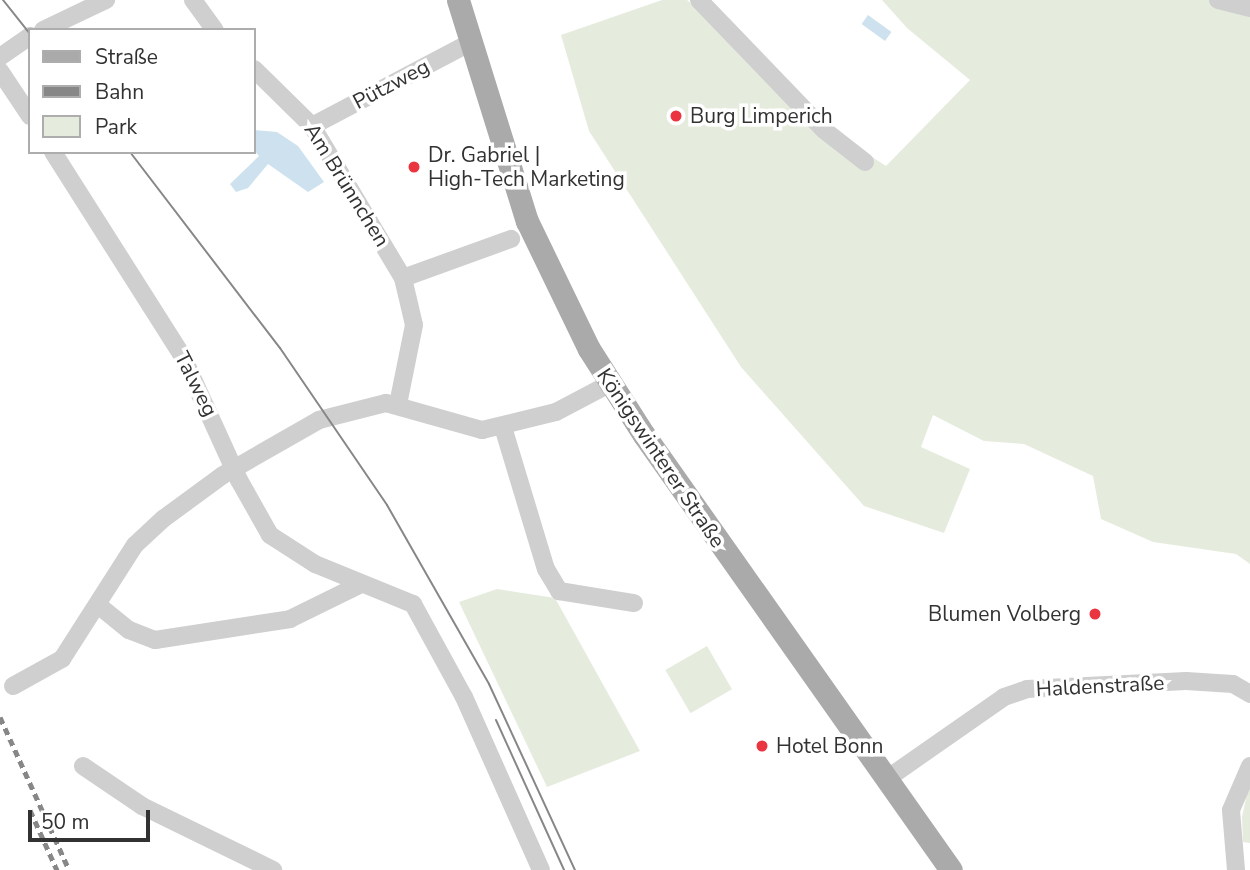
<!DOCTYPE html>
<html>
<head>
<meta charset="utf-8">
<style>
  body { margin:0 }
  #map { position:relative; width:1250px; height:870px; overflow:hidden; background:#fff; font-family:"Nunito Sans",sans-serif }
  div>[style] { position:absolute }
  .green>* { inset:0; background:#e5ecde; transform-origin:0 0 }
  .water>* { inset:0; background:#cde1ee; transform-origin:0 0 }
  .minor>* { height:18px; margin:-9px; padding:0 9px; transform-origin:9px; border-radius:9px; background:#cfcfcf }
  .major>* { height:23px; margin:-11.5px; padding:0 11.5px; transform-origin:11.5px; border-radius:11.5px; background:#aaa }
  .tram>* { height:2px; margin:-1px; padding:0 1px; transform-origin:1px; border-radius:1px; background:#878787 }
  .rail>* { height:5px; margin-top:-2.5px; transform-origin:0; background:repeating-linear-gradient(90deg,#878787 0 7px,transparent 0 12px) }
  .dots>* { width:19px; height:19px; translate:-50% -50%; box-sizing:border-box; border:4px solid #fff; border-radius:50% }
  span { translate:-50% -50%; white-space:nowrap; text-align:center; line-height:1.15; -webkit-text-stroke:7px #fff; paint-order:stroke }
  .street-label { font-size:21px; color:#323232 }
  .poi-label { font-size:21px; color:#323232 }
  .left { translate:0 -50%; text-align:left }
  .right { translate:-100% -50%; text-align:right }
  .legend { position:absolute; left:28px; top:28px; width:228px; height:126px; box-sizing:border-box; background:#fff; border:2px solid #adadad; margin:0; padding:9px 12px; list-style:none; font-size:21px; color:#323232 }
  .legend li { display:flex; align-items:center; gap:14px; height:35px }
  .legend b { width:35px; border:2px solid #adadad }
  .scale { position:absolute; left:28px; top:810px; width:122px; height:32px; box-sizing:border-box; border:4px solid #323232; border-top:0; padding-left:9px; font-size:21px; line-height:24px; white-space:nowrap; color:#323232; -webkit-text-stroke:5px #fff; paint-order:stroke }
</style>
</head>
<body>
<div id="map">
  <div class="green">
    <div style="clip-path:polygon(662px 0,687px 0,738px 42px,832px 147px,866px 153px,886px 166px,970px 80px,907px 28px,882px 0,1250px 0,1250px 564px,1236px 554px,1153px 542px,1101px 519px,1093px 476px,1024px 444px,984px 441px,933px 415px,921px 447px,970px 469px,944px 533px,864px 506px,741px 367px,589px 131px,561px 35px)"></div>
    <div style="clip-path:polygon(497px 589px,555px 598px,640px 751px,547px 787px,459px 602px)"></div>
    <div style="left:707px;top:646px;width:50px;height:48px;rotate:60deg"></div>
    <div style="clip-path:polygon(1250px 780px,1250px 843px,1243px 842px,1242px 817px)"></div>
  </div>
  <div class="water">
    <div style="left:868px;top:15px;width:29px;height:11px;rotate:36deg"></div>
    <div style="clip-path:polygon(254px 130px,277px 132px,298px 146px,324px 182px,308px 192px,268px 164px,248px 188px,236px 192px,230px 184px,259px 156px,254px 150px)"></div>
  </div>
  <div class="minor">
    <div style="left:193px;top:0;width:37px;rotate:54deg"></div>
    <div style="left:699px;top:0;width:180px;rotate:46.1deg"></div>
    <div style="left:824px;top:130px;width:52px;rotate:38deg"></div>
    <div style="left:1218px;top:0;width:33px;rotate:14deg"></div>
    <div style="left:43px;top:30px;width:70px;rotate:-25.5deg"></div>
    <div style="left:0;top:57px;width:37px;rotate:-35deg"></div>
    <div style="left:254px;top:69px;width:81px;rotate:44.5deg"></div>
    <div style="left:312px;top:126px;width:177px;rotate:59.1deg"></div>
    <div style="left:403px;top:278px;width:48px;rotate:76.8deg"></div>
    <div style="left:414px;top:325px;width:81px;rotate:101.4deg"></div>
    <div style="left:0;top:71px;width:54px;rotate:56.3deg"></div>
    <div style="left:312px;top:126px;width:180px;rotate:-27.8deg"></div>
    <div style="left:53px;top:152px;width:241px;rotate:57.6deg"></div>
    <div style="left:182px;top:355px;width:137px;rotate:65.5deg"></div>
    <div style="left:239px;top:480px;width:63px;rotate:60.6deg"></div>
    <div style="left:270px;top:535px;width:54px;rotate:32.8deg"></div>
    <div style="left:315px;top:564px;width:106px;rotate:22.2deg"></div>
    <div style="left:413px;top:604px;width:106px;rotate:61.3deg"></div>
    <div style="left:464px;top:697px;width:189px;rotate:66deg"></div>
    <div style="left:403px;top:278px;width:115px;rotate:-19.9deg"></div>
    <div style="left:503px;top:427px;width:148px;rotate:73.2deg"></div>
    <div style="left:546px;top:569px;width:26px;rotate:59deg"></div>
    <div style="left:559px;top:591px;width:76px;rotate:9.1deg"></div>
    <div style="left:98px;top:605px;width:40px;rotate:39deg"></div>
    <div style="left:129px;top:630px;width:28px;rotate:21deg"></div>
    <div style="left:155px;top:640px;width:137px;rotate:-8.8deg"></div>
    <div style="left:290px;top:619px;width:79px;rotate:-26.2deg"></div>
    <div style="left:13px;top:686px;width:56px;rotate:-28.9deg"></div>
    <div style="left:62px;top:659px;width:135px;rotate:-57.4deg"></div>
    <div style="left:135px;top:545px;width:38px;rotate:-43deg"></div>
    <div style="left:163px;top:519px;width:74px;rotate:-36.3deg"></div>
    <div style="left:223px;top:475px;width:111px;rotate:-29.8deg"></div>
    <div style="left:319px;top:420px;width:69px;rotate:-14.2deg"></div>
    <div style="left:386px;top:403px;width:100px;rotate:15.7deg"></div>
    <div style="left:482px;top:430px;width:76px;rotate:-13.7deg"></div>
    <div style="left:556px;top:412px;width:60px;rotate:-27.8deg"></div>
    <div style="left:83px;top:766px;width:71px;rotate:34.1deg"></div>
    <div style="left:142px;top:806px;width:146px;rotate:26deg"></div>
    <div style="left:888px;top:778px;width:141px;rotate:-34.9deg"></div>
    <div style="left:1004px;top:697px;width:24px;rotate:-19deg"></div>
    <div style="left:1027px;top:689px;width:159px;rotate:-2.9deg"></div>
    <div style="left:1186px;top:681px;width:47px;rotate:3.7deg"></div>
    <div style="left:1233px;top:684px;width:20px;rotate:30deg"></div>
    <div style="left:1236px;top:870px;width:60px;rotate:-94.8deg"></div>
    <div style="left:1231px;top:810px;width:48px;rotate:-66.6deg"></div>
  </div>
  <div class="major">
    <div style="left:458px;top:0;width:232px;rotate:72.7deg"></div>
    <div style="left:527px;top:221px;width:142px;rotate:64.2deg"></div>
    <div style="left:589px;top:349px;width:102px;rotate:57.4deg"></div>
    <div style="left:644px;top:435px;width:532px;rotate:54.79deg"></div>
  </div>
  <div class="tram">
    <div style="left:3px;top:0;width:43px;rotate:51.5deg"></div>
    <div style="left:130px;top:152px;width:247px;rotate:52.6deg"></div>
    <div style="left:280px;top:348px;width:190px;rotate:55.7deg"></div>
    <div style="left:387px;top:505px;width:206px;rotate:60.3deg"></div>
    <div style="left:489px;top:684px;width:205px;rotate:65.2deg"></div>
    <div style="left:496px;top:720px;width:165px;rotate:65.6deg"></div>
  </div>
  <div class="rail">
    <div style="left:0;top:717px;width:168px;rotate:65.7deg"></div>
    <div style="left:30px;top:810px;width:66px;rotate:65.8deg"></div>
  </div>
  <div class="dots">
    <div style="left:676px;top:116px;background:#ea3440"></div>
    <div style="left:414px;top:167px;background:#ea3440"></div>
    <div style="left:1095px;top:614px;background:#ea3440"></div>
    <div style="left:762px;top:746px;background:#ea3440"></div>
  </div>
  <div class="street-label">
    <span style="left:391px;top:84px;rotate:-28deg">Pützweg</span>
    <span style="left:347px;top:185px;rotate:58deg">Am Brünnchen</span>
    <span style="left:196px;top:384px;rotate:63deg">Talweg</span>
    <span style="left:661px;top:458px;rotate:56deg">Königswinterer Straße</span>
    <span style="left:1100px;top:686px;rotate:-3deg">Haldenstraße</span>
  </div>
  <div class="poi-label">
    <span class="left" style="left:690px;top:116px">Burg Limperich</span>
    <span class="left" style="left:428px;top:167px">Dr. Gabriel |<br>High-Tech Marketing</span>
    <span class="right" style="left:1081px;top:614px">Blumen Volberg</span>
    <span class="left" style="left:776px;top:746px">Hotel Bonn</span>
  </div>
  <ul class="legend">
  <li><b style="height:9px;background:#aaa"></b>Straße</li>
  <li><b style="height:9px;background:#878787"></b>Bahn</li>
  <li><b style="height:19px;background:#e5ecde"></b>Park</li>
  </ul>
  <div class="scale">50 m</div>
</div>
</body>
</html>
